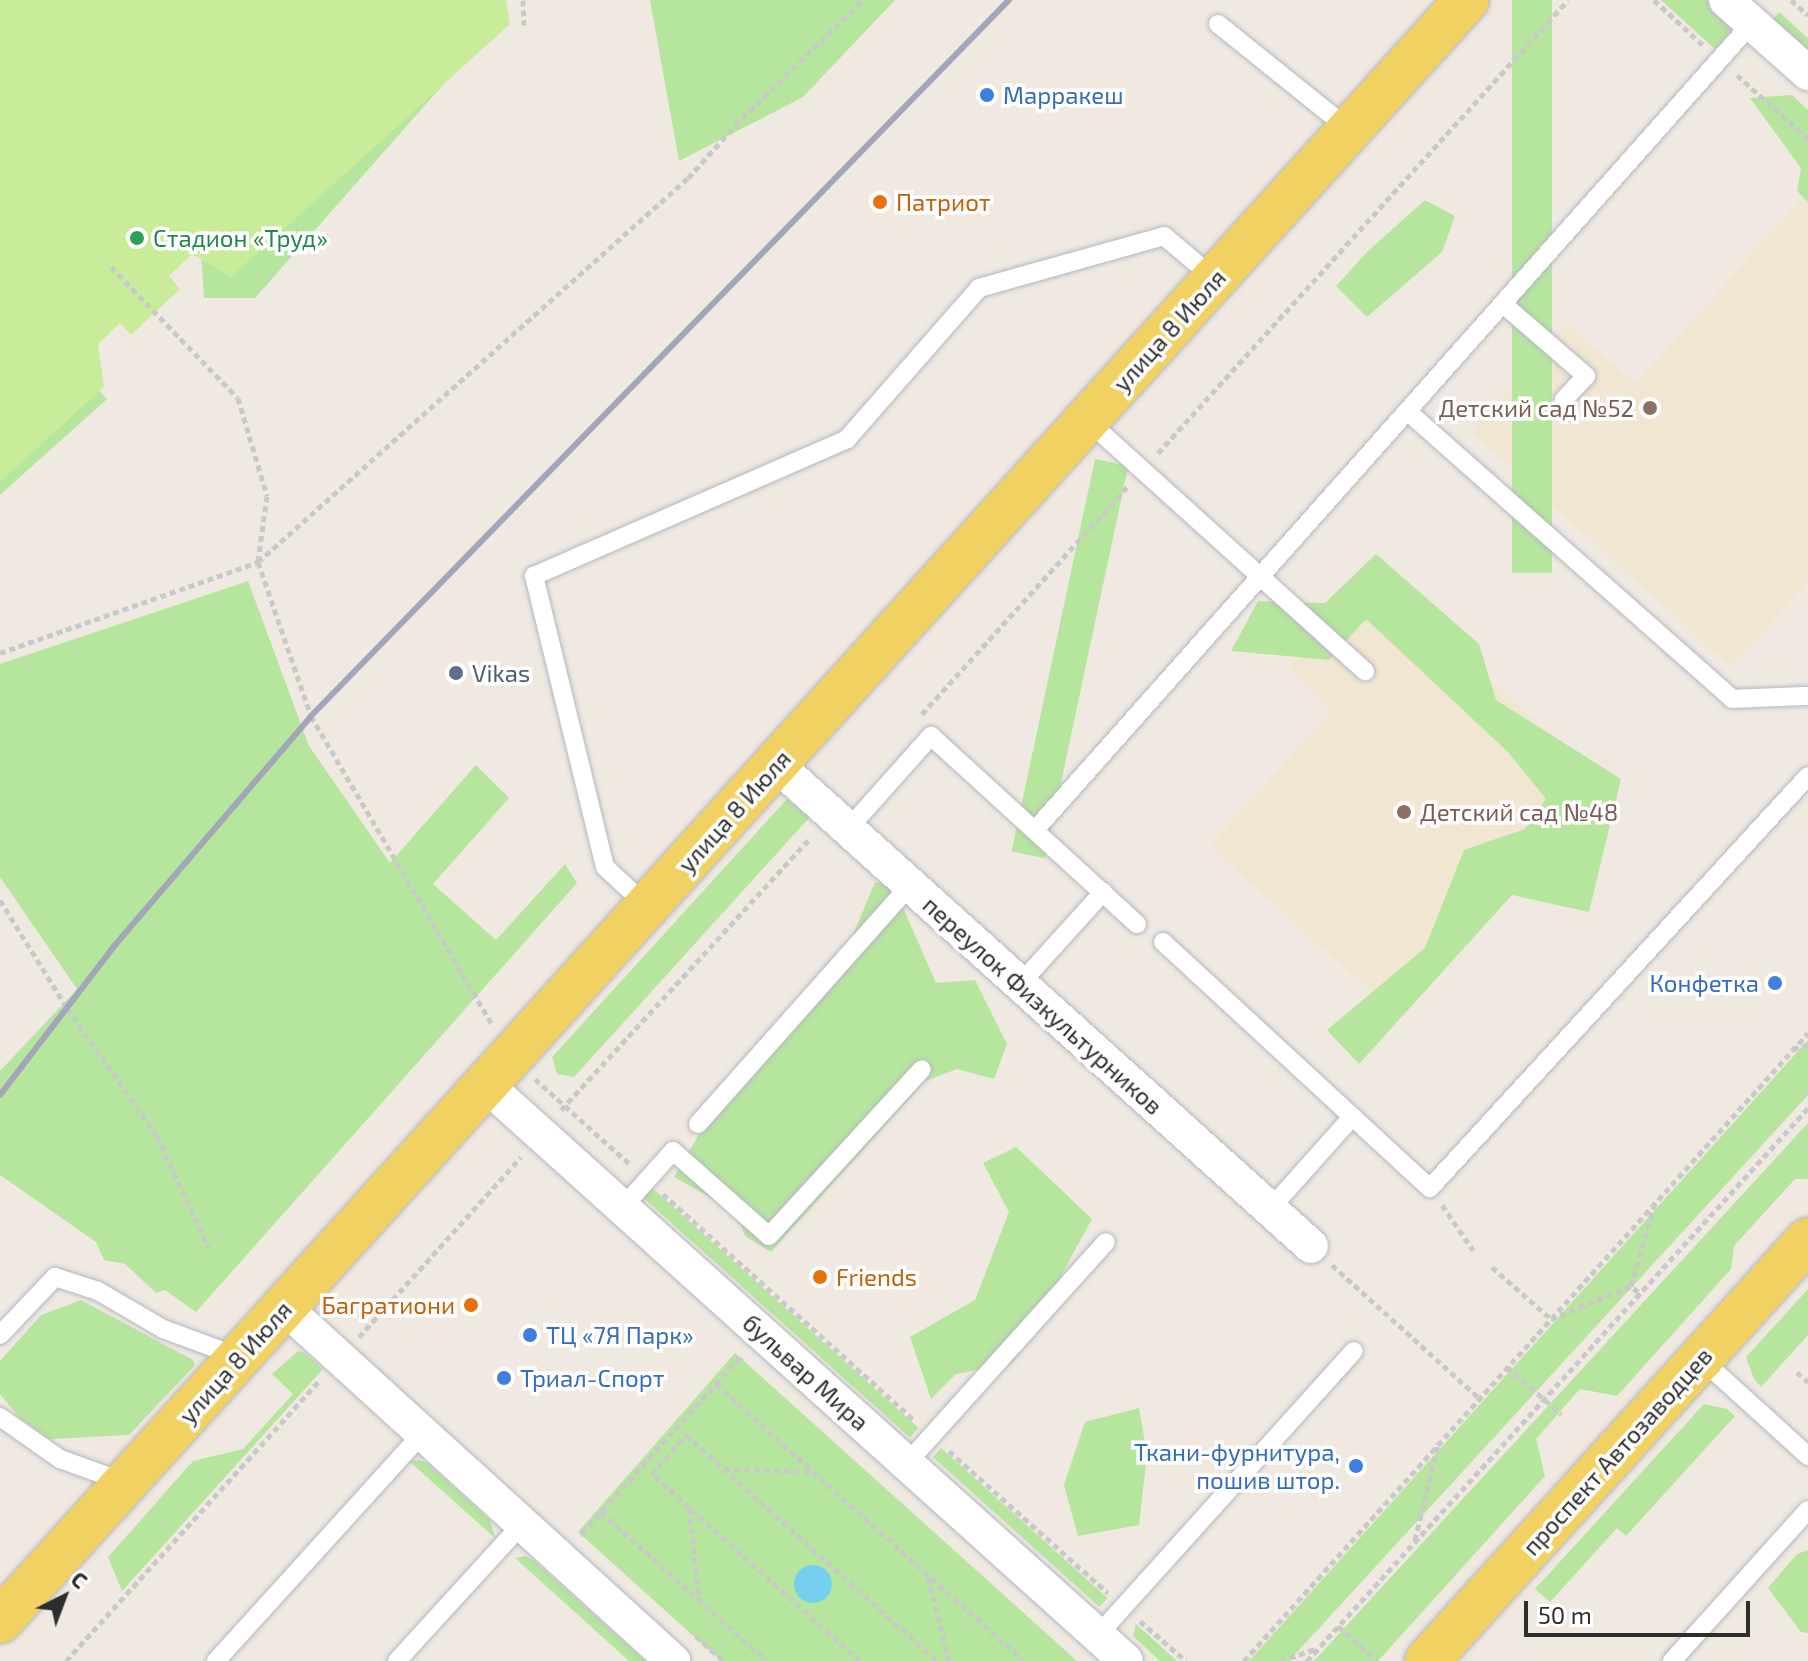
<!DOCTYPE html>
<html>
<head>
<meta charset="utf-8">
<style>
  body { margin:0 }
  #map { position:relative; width:1808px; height:1661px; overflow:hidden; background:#efe9e1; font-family:"Exo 2",sans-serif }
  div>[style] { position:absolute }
  .education>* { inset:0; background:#f0e6d1 }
  .green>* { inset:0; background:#b6e59e; transform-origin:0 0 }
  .pitch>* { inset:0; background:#c9ec9a }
  .water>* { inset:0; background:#75cff0 }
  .round { border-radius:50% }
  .path>* { height:5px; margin-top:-2.5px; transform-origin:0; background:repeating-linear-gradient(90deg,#c9c9c9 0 6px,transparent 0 10px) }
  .roads { filter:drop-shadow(0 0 2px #b4b7c1) drop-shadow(0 0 2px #b4b7c1) }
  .service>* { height:18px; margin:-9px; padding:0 9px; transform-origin:9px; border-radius:9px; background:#fff }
  .minor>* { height:34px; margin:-17px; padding:0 17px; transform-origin:17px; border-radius:17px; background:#fff }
  .primary>* { height:44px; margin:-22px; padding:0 22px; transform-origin:22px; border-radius:22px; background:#f2d163 }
  .rail>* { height:6px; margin:-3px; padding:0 3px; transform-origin:3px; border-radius:3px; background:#a3a6b8 }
  .dots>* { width:22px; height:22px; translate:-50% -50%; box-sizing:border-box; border:4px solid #fff; border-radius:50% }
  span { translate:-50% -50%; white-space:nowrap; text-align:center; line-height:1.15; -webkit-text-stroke:7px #fff; paint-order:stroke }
  .shop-label { font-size:24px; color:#366cbe }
  .left { translate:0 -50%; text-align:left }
  .right { translate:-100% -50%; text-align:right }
  .food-label { font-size:24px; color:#c56008 }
  .leisure-label { font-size:24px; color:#27864d }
  .street-label { font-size:24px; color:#2e2e2e }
  .education-label { font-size:24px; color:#785e54 }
  .service-label { font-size:24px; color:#4e5e75 }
  .north { position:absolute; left:24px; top:1557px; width:80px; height:80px; -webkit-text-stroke:6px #fff; paint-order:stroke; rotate:42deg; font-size:22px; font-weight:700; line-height:32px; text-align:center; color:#2e2e2e }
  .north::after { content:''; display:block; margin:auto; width:28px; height:36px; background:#2e2e2e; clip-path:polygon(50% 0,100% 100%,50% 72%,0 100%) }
  .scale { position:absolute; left:1524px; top:1601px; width:226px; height:36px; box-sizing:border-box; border:4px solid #2e2e2e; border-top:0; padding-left:10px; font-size:24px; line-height:28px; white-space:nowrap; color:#2e2e2e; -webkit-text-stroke:6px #fff; paint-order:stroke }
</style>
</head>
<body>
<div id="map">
  <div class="education">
    <div style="clip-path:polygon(1808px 192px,1808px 582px,1731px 667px,1471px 432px,1567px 324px,1635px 384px)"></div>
    <div style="clip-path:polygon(1373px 575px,1598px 777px,1390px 1009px,1210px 846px,1332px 710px,1288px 670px)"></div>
  </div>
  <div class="green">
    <div style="clip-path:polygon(650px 0,895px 0,803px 97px,679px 161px)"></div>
    <div style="left:1512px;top:0;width:40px;height:573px"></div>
    <div style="clip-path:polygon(1661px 0,1707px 0,1736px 26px,1715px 49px)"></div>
    <div style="clip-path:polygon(1779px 12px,1808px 38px,1808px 50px,1773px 19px)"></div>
    <div style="clip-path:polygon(493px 28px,255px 298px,204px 298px,198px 210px)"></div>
    <div style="clip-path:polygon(1792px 95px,1808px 110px,1808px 202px,1797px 191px,1801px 168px,1750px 98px)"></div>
    <div style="clip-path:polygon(1425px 200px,1455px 216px,1442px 252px,1367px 317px,1336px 286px,1368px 251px)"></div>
    <div style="clip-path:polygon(50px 339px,107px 399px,0 495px,0 388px)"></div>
    <div style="left:1095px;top:459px;width:34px;height:401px;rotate:12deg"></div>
    <div style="clip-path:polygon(1376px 554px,1479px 644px,1496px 700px,1621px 779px,1589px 912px,1512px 895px,1359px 1064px,1327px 1030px,1425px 948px,1464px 850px,1525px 829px,1546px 799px,1508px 752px,1366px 619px,1329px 660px,1231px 651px,1258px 601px,1325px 603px)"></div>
    <div style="clip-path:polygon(248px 581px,309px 746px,390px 863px,476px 765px,509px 798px,433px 884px,496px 940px,565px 864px,577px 883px,196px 1312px,165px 1290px,156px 1293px,125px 1264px,104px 1260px,96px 1242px,0 1175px,0 1071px,77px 989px,0 877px,0 664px)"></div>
    <div style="clip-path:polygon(787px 799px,809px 818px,574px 1077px,557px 1074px,552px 1057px)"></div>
    <div style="clip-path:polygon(875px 882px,894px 887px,936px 983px,975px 980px,1007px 1044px,994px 1079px,957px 1069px,925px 1081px,771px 1252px,745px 1236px,736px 1212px,674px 1177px,701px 1131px,836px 976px)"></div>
    <div style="clip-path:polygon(1808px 1040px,1808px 1095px,1289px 1661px,1249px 1661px)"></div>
    <div style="clip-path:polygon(1808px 1123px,1808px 1179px,1795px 1179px,1734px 1246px,1731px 1269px,1617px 1396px,1580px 1389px,1536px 1439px,1545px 1476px,1378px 1661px,1314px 1661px)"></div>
    <div style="clip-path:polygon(1016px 1147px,1092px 1219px,1013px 1363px,956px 1374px,931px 1399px,910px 1337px,975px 1300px,1009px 1212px,983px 1163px)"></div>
    <div style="left:651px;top:1187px;width:360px;height:13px;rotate:42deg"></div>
    <div style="clip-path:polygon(1808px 1289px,1808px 1335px,1761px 1387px,1754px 1379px,1746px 1357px)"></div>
    <div style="clip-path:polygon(81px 1300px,193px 1360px,195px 1365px,129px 1435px,50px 1439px,20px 1418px,0 1394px,0 1361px,41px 1315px)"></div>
    <div style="clip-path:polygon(298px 1351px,305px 1353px,323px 1369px,122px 1591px,108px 1557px,193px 1461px,243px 1449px,293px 1394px,272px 1374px)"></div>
    <div style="clip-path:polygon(735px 1353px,1077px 1661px,721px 1661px,578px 1532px)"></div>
    <div style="clip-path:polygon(1704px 1404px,1727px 1409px,1735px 1416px,1626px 1536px,1617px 1528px,1550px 1602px,1535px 1589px)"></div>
    <div style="clip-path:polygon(1139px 1408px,1147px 1454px,1139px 1525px,1078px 1536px,1064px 1485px,1085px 1422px)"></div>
    <div style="left:941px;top:1448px;width:224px;height:12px;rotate:42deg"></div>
    <div style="clip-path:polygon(420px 1460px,427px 1463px,490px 1520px,495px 1538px,409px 1461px)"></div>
    <div style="clip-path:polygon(1808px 1550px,1808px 1633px,1801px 1632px,1768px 1588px,1797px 1554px)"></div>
    <div style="clip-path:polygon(525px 1556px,532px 1559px,645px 1661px,629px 1661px,515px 1558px)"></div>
    <div style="clip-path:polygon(1136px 1624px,1177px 1661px,1160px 1661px,1133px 1636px)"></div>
  </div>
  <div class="pitch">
    <div style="clip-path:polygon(0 0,506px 0,510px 24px,231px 277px,192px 254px,169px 276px,180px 289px,131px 335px,120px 323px,98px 344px,104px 387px,0 482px)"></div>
  </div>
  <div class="water">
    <div class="round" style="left:794px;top:1565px;width:38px;height:38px"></div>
  </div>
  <div class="path">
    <div style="left:523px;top:0;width:25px;rotate:88deg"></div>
    <div style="left:1654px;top:0;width:67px;rotate:42.6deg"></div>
    <div style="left:1791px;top:0;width:23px;rotate:41deg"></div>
    <div style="left:1737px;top:75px;width:96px;rotate:42deg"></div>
    <div style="left:111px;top:267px;width:182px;rotate:45.9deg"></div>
    <div style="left:238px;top:398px;width:102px;rotate:73.5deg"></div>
    <div style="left:267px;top:496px;width:66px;rotate:97.9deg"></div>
    <div style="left:1158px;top:453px;width:611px;rotate:-47.85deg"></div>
    <div style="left:258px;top:562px;width:577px;rotate:-41.77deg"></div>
    <div style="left:688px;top:178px;width:81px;rotate:-48deg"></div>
    <div style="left:742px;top:118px;width:169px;rotate:-44.3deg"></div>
    <div style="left:0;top:653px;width:274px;rotate:-19.4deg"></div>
    <div style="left:258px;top:562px;width:163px;rotate:71deg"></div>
    <div style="left:311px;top:716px;width:358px;rotate:59.6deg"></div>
    <div style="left:922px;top:714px;width:306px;rotate:-47.9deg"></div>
    <div style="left:0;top:900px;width:127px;rotate:58.2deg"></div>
    <div style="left:67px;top:1008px;width:156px;rotate:54.9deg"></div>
    <div style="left:157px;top:1136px;width:124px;rotate:65.3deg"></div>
    <div style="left:1793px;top:1049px;width:16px;rotate:-15deg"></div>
    <div style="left:535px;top:1079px;width:130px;rotate:41.9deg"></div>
    <div style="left:561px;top:1110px;width:370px;rotate:-47.5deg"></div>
    <div style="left:663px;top:1194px;width:338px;rotate:42deg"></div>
    <div style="left:1442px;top:1205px;width:55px;rotate:55.4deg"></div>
    <div style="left:1332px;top:1265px;width:198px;rotate:42.1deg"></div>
    <div style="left:1492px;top:1267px;width:79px;rotate:41.4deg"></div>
    <div style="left:1551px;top:1319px;width:87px;rotate:-22.4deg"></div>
    <div style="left:1638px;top:1292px;width:9px;rotate:-139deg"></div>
    <div style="left:1631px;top:1286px;width:86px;rotate:-73.9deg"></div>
    <div style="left:359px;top:1337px;width:242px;rotate:-48deg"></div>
    <div style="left:1507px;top:1367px;width:72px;rotate:41deg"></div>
    <div style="left:1797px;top:1372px;width:15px;rotate:42deg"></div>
    <div style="left:716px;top:1384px;width:414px;rotate:42deg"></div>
    <div style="left:949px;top:1451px;width:213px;rotate:41.8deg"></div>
    <div style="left:724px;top:1469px;width:90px;rotate:1.9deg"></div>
    <div style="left:689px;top:1508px;width:90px;rotate:83.6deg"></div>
    <div style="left:601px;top:1512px;width:223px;rotate:41.9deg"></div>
    <div style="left:584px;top:1535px;width:3px;rotate:-135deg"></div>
    <div style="left:582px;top:1533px;width:235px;rotate:-48.1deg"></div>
    <div style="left:739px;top:1358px;width:4px;rotate:45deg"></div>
    <div style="left:1415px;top:1540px;width:99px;rotate:-76.5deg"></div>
    <div style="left:928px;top:1577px;width:87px;rotate:76deg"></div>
    <div style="left:1140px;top:1621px;width:61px;rotate:41deg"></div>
    <div style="left:1338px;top:1626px;width:52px;rotate:41.9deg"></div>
    <div style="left:696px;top:1636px;width:38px;rotate:42deg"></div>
    <div style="left:66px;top:1661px;width:379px;rotate:-47.9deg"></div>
    <div style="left:860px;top:1661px;width:280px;rotate:-138deg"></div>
    <div style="left:652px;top:1474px;width:52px;rotate:-48.9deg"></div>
    <div style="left:686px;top:1435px;width:338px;rotate:42deg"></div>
    <div style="left:1244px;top:1661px;width:844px;rotate:-48.07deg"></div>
    <div style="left:1280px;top:1661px;width:39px;rotate:-19deg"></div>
    <div style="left:1307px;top:1661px;width:746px;rotate:-47.82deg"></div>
  </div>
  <div class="roads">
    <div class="service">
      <div style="left:1218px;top:24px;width:169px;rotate:38.8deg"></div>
      <div style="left:1503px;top:304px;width:110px;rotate:40.9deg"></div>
      <div style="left:1586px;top:376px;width:33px;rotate:133deg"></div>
      <div style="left:1407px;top:411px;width:434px;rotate:41.5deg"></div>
      <div style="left:1732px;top:699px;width:76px;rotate:-2.3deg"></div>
      <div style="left:1087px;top:420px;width:375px;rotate:42.1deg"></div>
      <div style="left:848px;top:829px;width:125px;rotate:-48.3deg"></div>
      <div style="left:931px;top:736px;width:279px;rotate:42.4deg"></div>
      <div style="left:1035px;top:830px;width:1080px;rotate:-48.38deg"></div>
      <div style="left:647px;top:906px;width:57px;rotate:-137.1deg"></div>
      <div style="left:605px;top:867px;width:300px;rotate:-103.7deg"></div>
      <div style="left:534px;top:576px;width:342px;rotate:-23.6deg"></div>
      <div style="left:847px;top:439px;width:201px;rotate:-48.8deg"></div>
      <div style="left:979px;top:288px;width:192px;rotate:-15.7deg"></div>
      <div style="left:1164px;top:236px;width:67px;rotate:40.1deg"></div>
      <div style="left:1163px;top:942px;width:363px;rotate:42.7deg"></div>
      <div style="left:1430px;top:1188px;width:559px;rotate:-47.46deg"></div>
      <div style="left:1020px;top:984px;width:124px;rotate:-47.9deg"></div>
      <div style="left:698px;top:1124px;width:319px;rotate:-48.4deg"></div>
      <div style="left:623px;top:1207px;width:75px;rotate:-48.2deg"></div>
      <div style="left:673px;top:1151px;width:128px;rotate:41.5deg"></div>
      <div style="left:769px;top:1236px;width:226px;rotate:-47.5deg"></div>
      <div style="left:1270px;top:1209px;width:123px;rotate:-48.3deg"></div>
      <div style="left:0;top:1335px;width:80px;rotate:-46.5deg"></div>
      <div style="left:55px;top:1277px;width:45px;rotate:18deg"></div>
      <div style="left:98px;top:1291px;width:75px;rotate:30.3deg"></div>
      <div style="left:163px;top:1329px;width:81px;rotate:20.2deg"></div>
      <div style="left:1700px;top:1358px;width:146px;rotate:42.2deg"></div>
      <div style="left:0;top:1417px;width:73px;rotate:35deg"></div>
      <div style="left:60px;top:1459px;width:68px;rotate:19.8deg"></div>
      <div style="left:907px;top:1463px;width:297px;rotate:-48deg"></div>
      <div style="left:1098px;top:1635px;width:382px;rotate:-48deg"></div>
      <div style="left:216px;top:1661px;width:308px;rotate:-47.8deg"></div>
      <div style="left:397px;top:1661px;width:185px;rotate:-47.6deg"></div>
      <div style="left:1672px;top:1661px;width:203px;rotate:-48deg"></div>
    </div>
    <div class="minor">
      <div style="left:1726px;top:0;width:110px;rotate:41.7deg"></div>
      <div style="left:776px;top:764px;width:720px;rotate:42.02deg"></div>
      <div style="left:485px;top:1084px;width:862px;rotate:41.99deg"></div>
      <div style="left:285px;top:1308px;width:525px;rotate:42.3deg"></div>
    </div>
    <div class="primary">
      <div style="left:0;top:1621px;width:2186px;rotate:-47.86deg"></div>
      <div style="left:1427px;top:1661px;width:568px;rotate:-47.86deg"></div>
    </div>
  </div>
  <div class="rail">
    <div style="left:0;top:1095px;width:189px;rotate:-52.5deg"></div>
    <div style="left:115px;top:945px;width:301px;rotate:-49.4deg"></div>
    <div style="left:311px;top:716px;width:1000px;rotate:-45.73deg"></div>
  </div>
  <div class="dots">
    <div style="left:987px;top:95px;background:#3f7fe0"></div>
    <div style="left:880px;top:202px;background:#e8710a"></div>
    <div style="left:137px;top:238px;background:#2e9e5b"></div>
    <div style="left:1650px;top:408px;background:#8d6e63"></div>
    <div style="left:456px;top:673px;background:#5c6f8a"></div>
    <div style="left:1404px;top:812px;background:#8d6e63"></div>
    <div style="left:1775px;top:983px;background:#3f7fe0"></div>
    <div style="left:820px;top:1277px;background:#e8710a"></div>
    <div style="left:471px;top:1305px;background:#e8710a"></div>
    <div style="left:530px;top:1335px;background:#3f7fe0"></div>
    <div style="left:504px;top:1378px;background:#3f7fe0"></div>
    <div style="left:1356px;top:1466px;background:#3f7fe0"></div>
  </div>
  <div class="shop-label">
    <span class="left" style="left:1003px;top:95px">Марракеш</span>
    <span class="right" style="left:1759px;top:983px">Конфетка</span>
    <span class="left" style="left:546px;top:1335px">ТЦ «7Я Парк»</span>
    <span class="left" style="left:520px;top:1378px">Триал-Спорт</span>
    <span class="right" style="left:1340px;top:1466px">Ткани-фурнитура,<br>пошив штор.</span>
  </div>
  <div class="food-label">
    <span class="left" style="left:896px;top:202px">Патриот</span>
    <span class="left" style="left:836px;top:1277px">Friends</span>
    <span class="right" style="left:455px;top:1305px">Багратиони</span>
  </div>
  <div class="leisure-label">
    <span class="left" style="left:153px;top:238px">Стадион «Труд»</span>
  </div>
  <div class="street-label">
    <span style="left:1169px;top:330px;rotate:-48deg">улица 8 Июля</span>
    <span style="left:734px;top:811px;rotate:-48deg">улица 8 Июля</span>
    <span style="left:1043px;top:1005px;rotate:42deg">переулок Физкультурников</span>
    <span style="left:235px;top:1362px;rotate:-48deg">улица 8 Июля</span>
    <span style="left:806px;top:1372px;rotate:42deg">бульвар Мира</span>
    <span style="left:1617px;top:1451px;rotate:-48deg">проспект Автозаводцев</span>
  </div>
  <div class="education-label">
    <span class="right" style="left:1634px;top:408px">Детский сад №52</span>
    <span class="left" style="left:1420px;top:812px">Детский сад №48</span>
  </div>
  <div class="service-label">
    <span class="left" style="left:472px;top:673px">Vikas</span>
  </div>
  <div class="north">С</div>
  <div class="scale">50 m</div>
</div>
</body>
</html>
